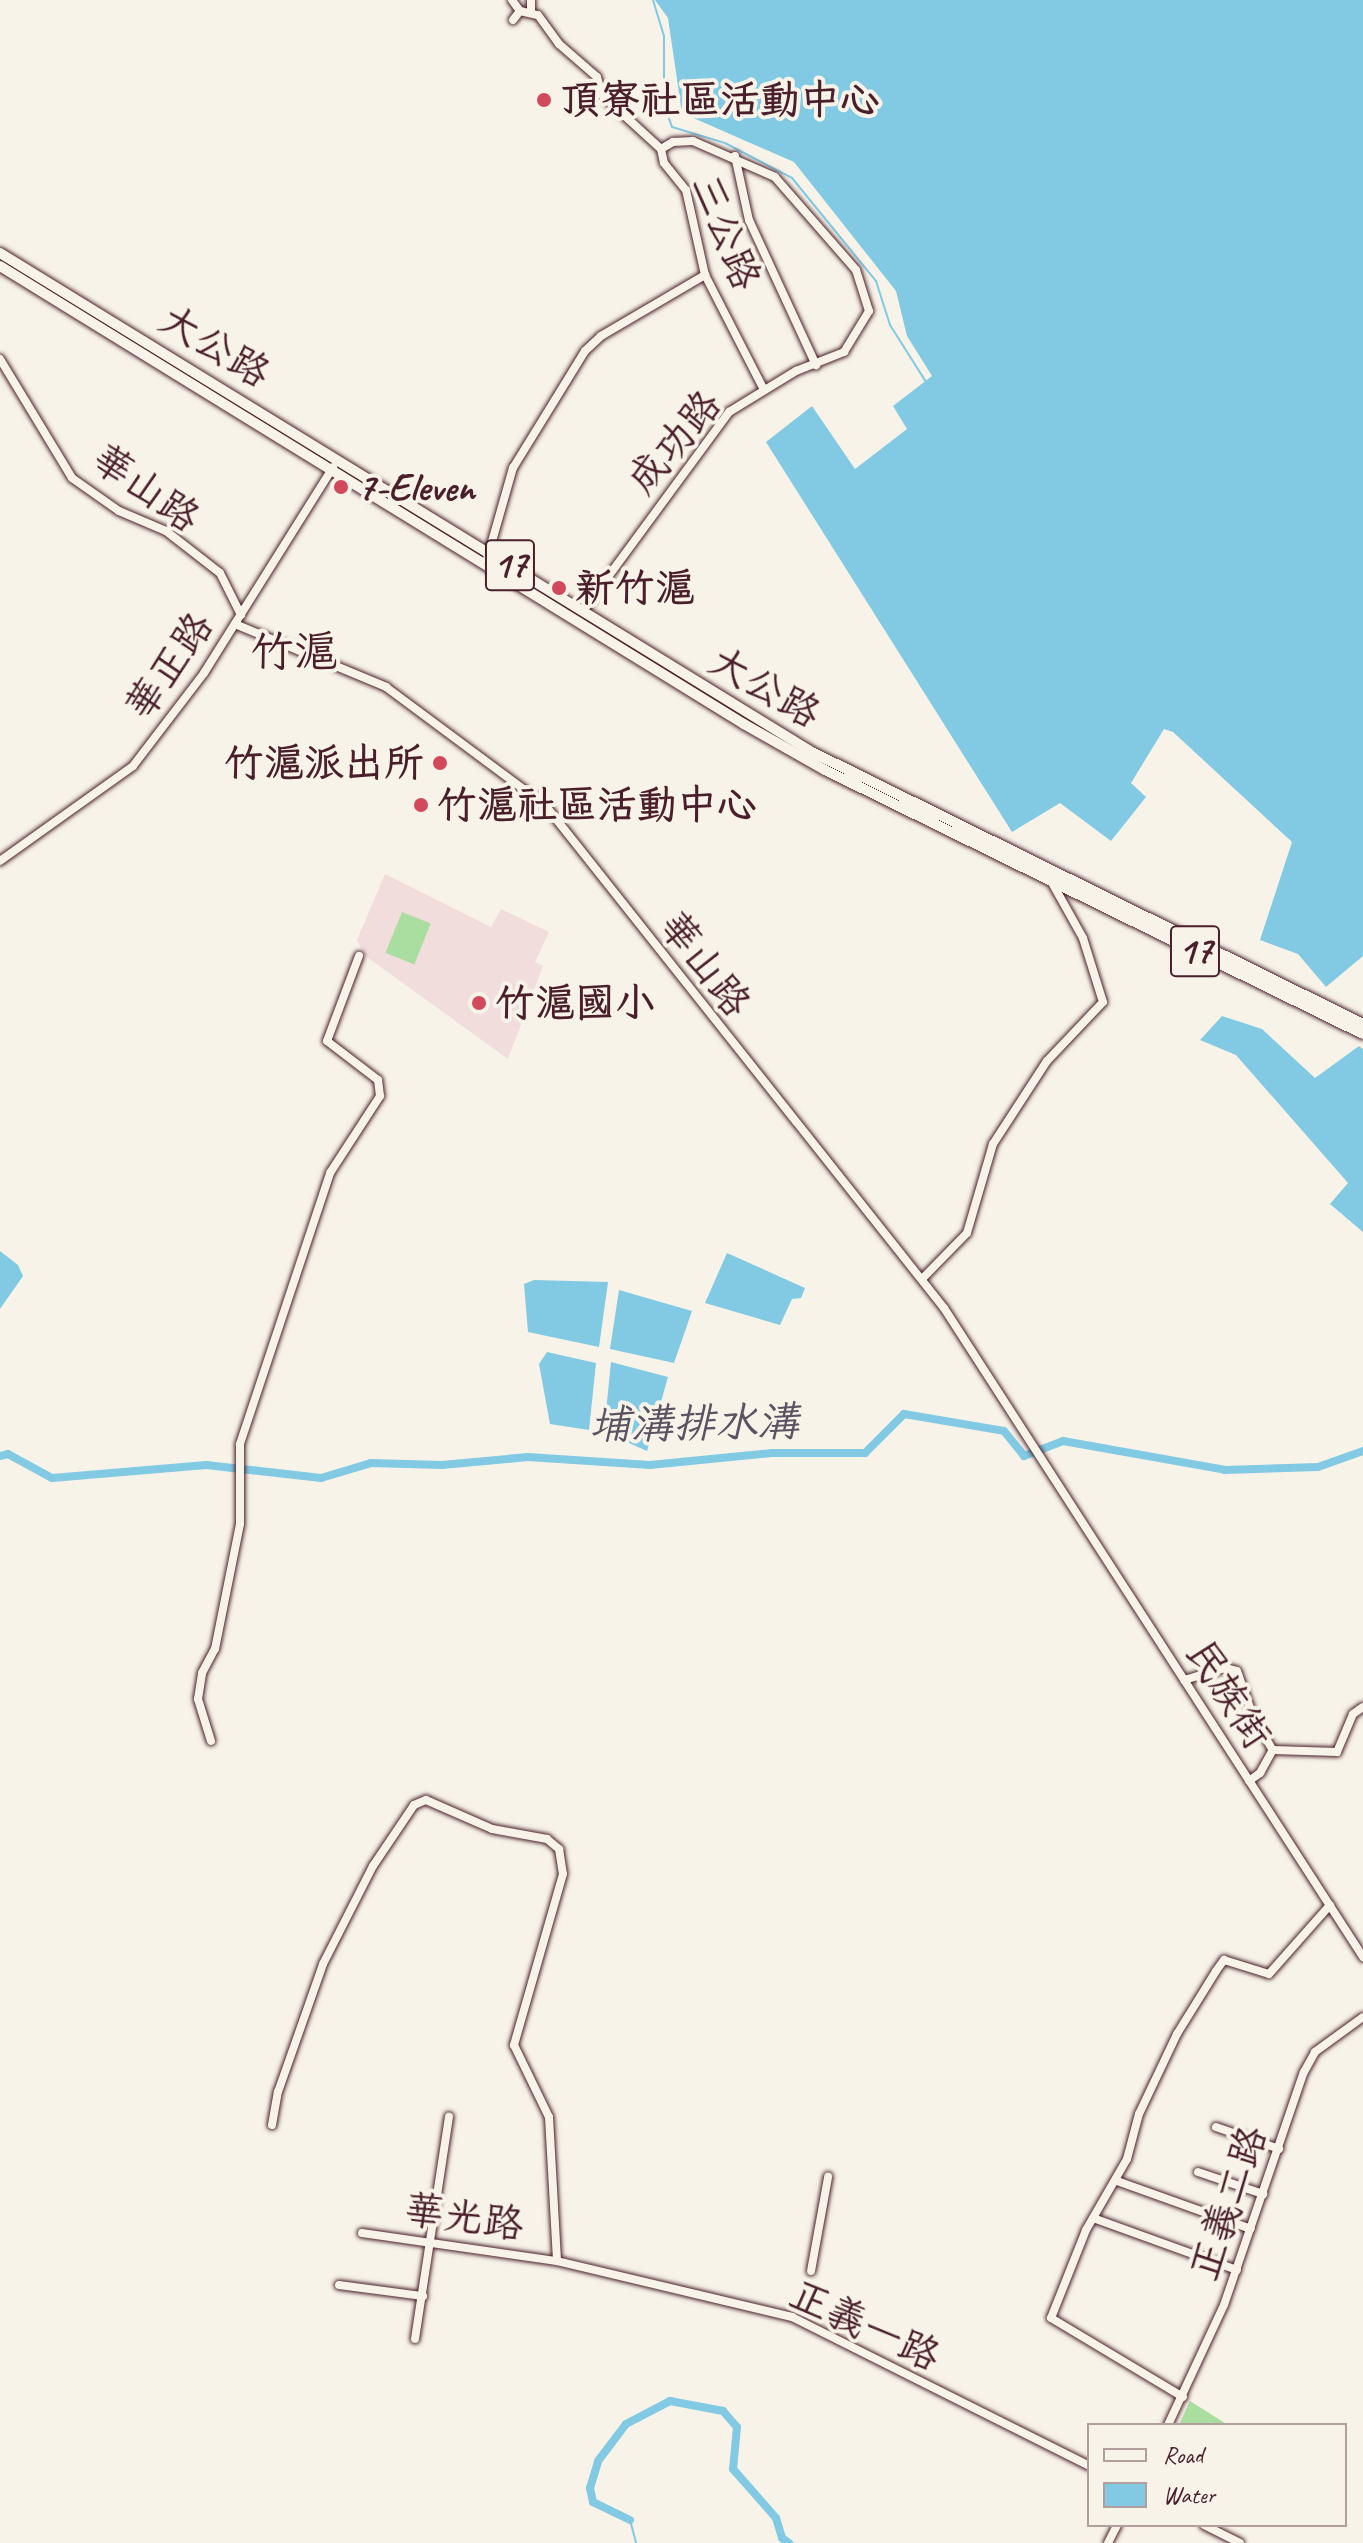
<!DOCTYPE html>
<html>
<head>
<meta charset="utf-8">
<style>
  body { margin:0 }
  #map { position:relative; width:1363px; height:2543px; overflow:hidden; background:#f7f3e8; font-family:Caveat,"LXGW WenKai TC",sans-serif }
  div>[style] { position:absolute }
  .built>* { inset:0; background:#f1dddb }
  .green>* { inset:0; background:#aadea1; transform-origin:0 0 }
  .water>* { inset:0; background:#82cae3 }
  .stream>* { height:2px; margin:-1px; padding:0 1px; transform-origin:1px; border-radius:1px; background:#82cae3 }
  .canal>* { height:8px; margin:-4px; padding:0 4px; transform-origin:4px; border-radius:4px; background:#82cae3 }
  .roads { filter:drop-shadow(0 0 2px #4a1f2b) drop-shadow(0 0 2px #4a1f2b) }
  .minor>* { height:8px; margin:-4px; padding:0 4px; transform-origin:4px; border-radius:4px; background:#f7f3e8 }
  .major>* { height:10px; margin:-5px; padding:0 5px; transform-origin:5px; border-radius:5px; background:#f7f3e8 }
  .dots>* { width:22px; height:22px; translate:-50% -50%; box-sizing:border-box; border:4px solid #f7f3e8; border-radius:50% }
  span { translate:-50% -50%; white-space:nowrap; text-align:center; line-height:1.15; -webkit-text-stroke:8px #f7f3e8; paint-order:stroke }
  .shield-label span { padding:2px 6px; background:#f7f3e8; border:2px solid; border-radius:6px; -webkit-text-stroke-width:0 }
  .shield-label { font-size:38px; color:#4a1f2b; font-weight:700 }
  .poi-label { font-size:40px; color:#4a1f2b; font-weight:700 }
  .left { translate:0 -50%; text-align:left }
  .right { translate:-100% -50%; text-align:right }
  .street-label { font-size:40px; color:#4a1f2b }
  .water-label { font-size:42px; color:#5b5262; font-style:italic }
  .quarter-label { font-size:44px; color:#4a1f2b }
  .legend { position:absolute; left:1087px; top:2423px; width:260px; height:104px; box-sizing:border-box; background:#f7f3e8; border:2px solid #b29e9c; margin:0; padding:10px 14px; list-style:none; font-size:24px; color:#4a1f2b }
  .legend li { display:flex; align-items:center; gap:16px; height:40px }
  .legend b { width:40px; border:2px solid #b29e9c }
</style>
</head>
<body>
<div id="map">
  <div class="built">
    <div style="clip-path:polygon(385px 874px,491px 927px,501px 909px,549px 932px,535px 962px,543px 966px,508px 1059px,364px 955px,357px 940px)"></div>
  </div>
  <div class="green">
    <div style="left:402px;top:912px;width:31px;height:44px;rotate:22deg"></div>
    <div style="clip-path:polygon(1190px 2401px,1228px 2425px,1179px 2425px)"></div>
  </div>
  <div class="water">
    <div style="clip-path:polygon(655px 0,1363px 0,1363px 956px,1326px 987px,1298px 954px,1260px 940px,1292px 842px,1173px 732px,1164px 729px,1131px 783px,1146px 797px,1111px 841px,1060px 803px,1012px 832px,766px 442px,812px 406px,855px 469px,907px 429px,893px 406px,932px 376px,907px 336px,896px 291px,794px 162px,682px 113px,668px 18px)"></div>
    <div style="clip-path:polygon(1222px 1016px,1262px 1029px,1315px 1078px,1359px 1046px,1363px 1049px,1363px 1232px,1330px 1204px,1348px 1183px,1236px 1055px,1200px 1040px)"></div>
    <div style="clip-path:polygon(0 1251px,18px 1265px,23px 1276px,0 1309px)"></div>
    <div style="clip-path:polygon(727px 1253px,805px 1288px,801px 1298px,792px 1299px,780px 1325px,705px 1303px)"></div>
    <div style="clip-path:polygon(534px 1280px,608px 1282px,599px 1347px,528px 1332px,524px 1284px)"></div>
    <div style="clip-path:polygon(619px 1290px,692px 1311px,674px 1363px,610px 1349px)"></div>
    <div style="clip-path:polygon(547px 1352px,596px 1363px,589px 1430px,550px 1424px,539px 1364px)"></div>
    <div style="clip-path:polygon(611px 1362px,668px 1377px,647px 1451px,604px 1432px)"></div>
  </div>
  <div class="stream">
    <div style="left:653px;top:0;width:38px;rotate:73deg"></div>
    <div style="left:664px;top:36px;width:68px;rotate:90deg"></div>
    <div style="left:664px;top:104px;width:24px;rotate:71deg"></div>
    <div style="left:672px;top:127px;width:55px;rotate:16.8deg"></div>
    <div style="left:725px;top:143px;width:76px;rotate:27.6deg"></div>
    <div style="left:792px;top:178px;width:133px;rotate:50.8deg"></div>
    <div style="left:876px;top:281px;width:46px;rotate:72.3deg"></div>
    <div style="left:890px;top:325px;width:67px;rotate:57.7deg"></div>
    <div style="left:630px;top:2520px;width:24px;rotate:75deg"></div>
  </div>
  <div class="canal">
    <div style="left:0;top:1456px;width:8px;rotate:-14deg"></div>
    <div style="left:8px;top:1454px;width:50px;rotate:28.6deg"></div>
    <div style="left:52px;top:1478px;width:155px;rotate:-4.8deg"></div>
    <div style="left:206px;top:1465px;width:116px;rotate:6.4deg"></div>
    <div style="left:321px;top:1478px;width:52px;rotate:-16.7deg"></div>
    <div style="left:371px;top:1463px;width:71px;rotate:1.6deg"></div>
    <div style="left:442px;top:1465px;width:86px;rotate:-5.3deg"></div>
    <div style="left:528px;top:1457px;width:122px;rotate:3.8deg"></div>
    <div style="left:650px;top:1465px;width:123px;rotate:-5.6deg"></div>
    <div style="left:772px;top:1453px;width:93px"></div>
    <div style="left:865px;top:1453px;width:55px;rotate:-45deg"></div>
    <div style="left:904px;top:1414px;width:101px;rotate:9.6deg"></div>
    <div style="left:1004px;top:1431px;width:32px;rotate:51deg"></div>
    <div style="left:1024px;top:1456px;width:42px;rotate:-21deg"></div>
    <div style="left:1063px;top:1441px;width:165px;rotate:10.1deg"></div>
    <div style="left:1225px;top:1470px;width:93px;rotate:-1.8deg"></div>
    <div style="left:1318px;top:1467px;width:48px;rotate:-19.6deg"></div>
    <div style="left:630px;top:2520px;width:41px;rotate:-154.1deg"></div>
    <div style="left:593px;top:2502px;width:14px;rotate:-102deg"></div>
    <div style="left:590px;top:2488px;width:28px;rotate:-73deg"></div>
    <div style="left:598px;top:2461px;width:46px;rotate:-52.9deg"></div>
    <div style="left:626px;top:2424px;width:50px;rotate:-27.6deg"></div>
    <div style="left:670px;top:2401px;width:54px;rotate:10.7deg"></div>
    <div style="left:723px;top:2411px;width:21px;rotate:49deg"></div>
    <div style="left:737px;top:2427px;width:42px;rotate:95.4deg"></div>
    <div style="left:733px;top:2469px;width:65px;rotate:48.7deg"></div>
    <div style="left:776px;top:2518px;width:21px;rotate:73deg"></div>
    <div style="left:782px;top:2538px;width:9px;rotate:36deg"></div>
  </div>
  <div class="roads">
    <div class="minor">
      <div style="left:512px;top:0;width:14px;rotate:54deg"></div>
      <div style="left:531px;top:0;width:12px;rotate:90deg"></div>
      <div style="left:513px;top:20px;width:11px;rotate:-52deg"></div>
      <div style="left:520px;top:11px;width:18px;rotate:13deg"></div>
      <div style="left:538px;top:15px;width:36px;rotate:54deg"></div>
      <div style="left:559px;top:44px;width:50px;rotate:41deg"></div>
      <div style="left:597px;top:77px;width:19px;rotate:74deg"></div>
      <div style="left:602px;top:95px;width:80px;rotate:42.5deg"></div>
      <div style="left:661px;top:149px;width:14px;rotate:78deg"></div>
      <div style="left:664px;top:163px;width:35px;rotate:51deg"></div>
      <div style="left:686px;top:190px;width:87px;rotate:77.4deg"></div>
      <div style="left:705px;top:275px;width:129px;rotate:62.8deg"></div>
      <div style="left:735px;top:156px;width:66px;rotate:77.7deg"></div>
      <div style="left:749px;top:220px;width:160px;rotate:65.2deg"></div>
      <div style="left:0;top:359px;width:139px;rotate:58.8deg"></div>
      <div style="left:72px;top:478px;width:57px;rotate:35.1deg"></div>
      <div style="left:119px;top:511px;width:51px;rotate:23.1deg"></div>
      <div style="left:166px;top:531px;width:68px;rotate:37.9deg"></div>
      <div style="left:220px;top:573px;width:47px;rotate:63.4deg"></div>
      <div style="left:487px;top:559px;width:95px;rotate:-74.1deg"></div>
      <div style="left:513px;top:468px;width:137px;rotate:-58.4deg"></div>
      <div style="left:585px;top:351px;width:22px;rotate:-43deg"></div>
      <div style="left:601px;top:336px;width:121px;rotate:-30.4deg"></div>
      <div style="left:583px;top:611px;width:247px;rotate:-53.7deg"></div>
      <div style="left:729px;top:412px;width:79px;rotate:-31.5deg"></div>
      <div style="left:796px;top:371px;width:52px;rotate:-21.6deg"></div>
      <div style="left:844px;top:352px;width:48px;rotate:-58.6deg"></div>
      <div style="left:869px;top:311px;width:43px;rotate:-107.6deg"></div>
      <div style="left:856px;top:270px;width:123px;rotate:-131.1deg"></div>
      <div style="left:775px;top:177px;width:90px;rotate:-156.3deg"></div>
      <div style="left:693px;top:141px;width:20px;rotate:177deg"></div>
      <div style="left:673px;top:142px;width:14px;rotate:150deg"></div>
      <div style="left:235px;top:624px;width:164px;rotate:22.6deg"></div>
      <div style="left:386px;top:687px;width:198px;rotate:36.6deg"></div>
      <div style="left:545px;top:805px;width:642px;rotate:51.58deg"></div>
      <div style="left:944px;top:1308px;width:773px;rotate:57.15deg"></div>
      <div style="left:0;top:861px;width:163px;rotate:-35.5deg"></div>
      <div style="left:133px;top:766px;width:117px;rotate:-52.6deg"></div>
      <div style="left:204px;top:673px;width:243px;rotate:-57.9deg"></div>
      <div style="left:922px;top:1279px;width:64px;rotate:-45.6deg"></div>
      <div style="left:967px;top:1233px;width:93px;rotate:-73.7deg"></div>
      <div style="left:993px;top:1144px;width:99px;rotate:-57deg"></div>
      <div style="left:1047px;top:1061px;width:81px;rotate:-46.5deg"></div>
      <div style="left:1103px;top:1002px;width:67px;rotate:-107.4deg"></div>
      <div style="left:1083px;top:938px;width:65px;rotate:-119.3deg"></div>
      <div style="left:1184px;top:1680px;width:43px;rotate:-16.3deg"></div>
      <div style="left:1225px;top:1668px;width:12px;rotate:14deg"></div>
      <div style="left:1237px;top:1671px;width:48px;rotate:70.4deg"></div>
      <div style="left:1253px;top:1716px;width:39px;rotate:60deg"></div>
      <div style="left:211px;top:1741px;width:44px;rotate:-107.2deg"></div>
      <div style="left:198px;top:1699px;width:26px;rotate:-81deg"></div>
      <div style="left:202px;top:1673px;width:27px;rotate:-62deg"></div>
      <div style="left:215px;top:1649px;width:127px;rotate:-78.7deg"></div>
      <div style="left:240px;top:1524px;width:80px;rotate:-90deg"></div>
      <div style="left:240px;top:1444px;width:286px;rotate:-71.6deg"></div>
      <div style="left:330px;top:1173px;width:92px;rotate:-57deg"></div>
      <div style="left:380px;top:1096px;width:16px;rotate:-97deg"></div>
      <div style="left:378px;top:1080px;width:64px;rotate:-142.6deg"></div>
      <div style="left:327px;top:1041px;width:91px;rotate:-69.4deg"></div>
      <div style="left:1249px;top:1781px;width:14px;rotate:-36deg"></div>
      <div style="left:1260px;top:1773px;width:26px;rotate:-61deg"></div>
      <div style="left:1273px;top:1750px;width:64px;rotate:1.8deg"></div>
      <div style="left:1337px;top:1752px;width:41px;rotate:-67.2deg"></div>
      <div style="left:1353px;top:1714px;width:12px;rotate:-35deg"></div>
      <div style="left:272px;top:2125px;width:34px;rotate:-80deg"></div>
      <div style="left:278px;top:2092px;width:136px;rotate:-70.6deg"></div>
      <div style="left:323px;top:1964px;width:110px;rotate:-63deg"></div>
      <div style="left:373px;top:1866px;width:73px;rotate:-56.1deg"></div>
      <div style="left:414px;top:1805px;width:13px;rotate:-23deg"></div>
      <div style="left:426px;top:1800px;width:72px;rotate:23.7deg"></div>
      <div style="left:492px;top:1829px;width:56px;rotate:10.3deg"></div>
      <div style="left:547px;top:1839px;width:16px;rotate:40deg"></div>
      <div style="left:559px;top:1849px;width:25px;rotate:81deg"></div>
      <div style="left:563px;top:1874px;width:178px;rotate:106deg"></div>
      <div style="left:514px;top:2045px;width:80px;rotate:64.1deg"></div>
      <div style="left:549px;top:2117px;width:144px;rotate:86.8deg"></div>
      <div style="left:1216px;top:2127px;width:67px;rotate:19.2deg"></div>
      <div style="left:1198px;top:2172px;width:69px;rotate:18.7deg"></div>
      <div style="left:1117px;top:2181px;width:142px;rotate:19.7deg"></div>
      <div style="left:1093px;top:2218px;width:153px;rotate:19.9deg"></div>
      <div style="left:362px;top:2233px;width:197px;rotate:8.2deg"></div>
      <div style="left:557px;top:2261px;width:242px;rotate:13.4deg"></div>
      <div style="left:792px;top:2317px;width:332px;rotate:26.6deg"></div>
      <div style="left:811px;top:2271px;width:96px;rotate:-79.7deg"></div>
      <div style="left:339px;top:2285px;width:85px;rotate:7.5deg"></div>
      <div style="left:415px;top:2339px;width:225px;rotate:-81.3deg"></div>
      <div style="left:1183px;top:2397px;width:154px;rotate:-149.1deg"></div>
      <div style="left:1051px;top:2318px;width:95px;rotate:-68.3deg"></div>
      <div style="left:1086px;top:2230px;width:82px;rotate:-60deg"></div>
      <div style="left:1127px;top:2159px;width:47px;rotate:-75.1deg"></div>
      <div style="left:1139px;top:2114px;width:89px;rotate:-64.6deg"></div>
      <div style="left:1177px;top:2034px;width:74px;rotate:-58.2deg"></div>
      <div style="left:1216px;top:1971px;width:14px;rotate:-54deg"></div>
      <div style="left:1224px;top:1960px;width:47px;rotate:17.3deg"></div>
      <div style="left:1269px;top:1974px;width:92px;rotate:-48.5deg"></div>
      <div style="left:1168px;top:2425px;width:132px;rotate:-65deg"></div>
      <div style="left:1224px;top:2305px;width:246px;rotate:-71.1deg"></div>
      <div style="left:1304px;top:2072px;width:23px;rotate:-61deg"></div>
      <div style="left:1315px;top:2052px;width:59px;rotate:-36.1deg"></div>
      <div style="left:1204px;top:2525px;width:40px;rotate:26.6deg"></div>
      <div style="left:1108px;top:2543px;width:20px;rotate:-63deg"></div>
    </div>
    <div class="major">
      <div style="left:0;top:253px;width:951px;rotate:31.58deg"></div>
      <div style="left:810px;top:751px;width:617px;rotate:26.27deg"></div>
      <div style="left:0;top:266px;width:874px;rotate:31.62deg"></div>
      <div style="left:744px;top:724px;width:93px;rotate:29.6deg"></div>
      <div style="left:825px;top:770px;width:599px;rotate:26.14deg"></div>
    </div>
  </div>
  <div class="dots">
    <div style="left:544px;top:100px;background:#d1495b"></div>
    <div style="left:341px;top:487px;background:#d1495b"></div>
    <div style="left:559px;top:588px;background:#d1495b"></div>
    <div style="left:440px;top:763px;background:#d1495b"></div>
    <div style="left:421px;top:805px;background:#d1495b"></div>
    <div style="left:479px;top:1003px;background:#d1495b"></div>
  </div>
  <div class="shield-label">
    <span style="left:510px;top:565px">17</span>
    <span style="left:1195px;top:951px">17</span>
  </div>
  <div class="poi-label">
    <span class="left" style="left:560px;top:100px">頂寮社區活動中心</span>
    <span class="left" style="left:357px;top:487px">7-Eleven</span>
    <span class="left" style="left:575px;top:588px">新竹滬</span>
    <span class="right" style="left:424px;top:763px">竹滬派出所</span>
    <span class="left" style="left:437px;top:805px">竹滬社區活動中心</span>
    <span class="left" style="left:495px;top:1003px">竹滬國小</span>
  </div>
  <div class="street-label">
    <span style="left:726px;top:232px;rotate:68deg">三公路</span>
    <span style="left:215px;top:346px;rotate:31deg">大公路</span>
    <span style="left:674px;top:442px;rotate:-50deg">成功路</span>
    <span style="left:146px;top:488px;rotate:35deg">華山路</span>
    <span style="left:169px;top:666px;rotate:-55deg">華正路</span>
    <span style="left:765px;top:687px;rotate:30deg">大公路</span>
    <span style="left:705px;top:964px;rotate:52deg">華山路</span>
    <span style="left:1229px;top:1694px;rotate:57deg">民族街</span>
    <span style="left:1228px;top:2203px;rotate:-71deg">正義二路</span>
    <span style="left:464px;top:2217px;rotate:8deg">華光路</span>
    <span style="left:865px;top:2325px;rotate:25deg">正義一路</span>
  </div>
  <div class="water-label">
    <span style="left:694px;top:1424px;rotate:-1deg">埔溝排水溝</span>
  </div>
  <div class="quarter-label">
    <span style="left:294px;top:652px">竹滬</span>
  </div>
  <ul class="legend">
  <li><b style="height:10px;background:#f7f3e8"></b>Road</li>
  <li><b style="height:22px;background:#82cae3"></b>Water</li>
  </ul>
</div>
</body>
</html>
